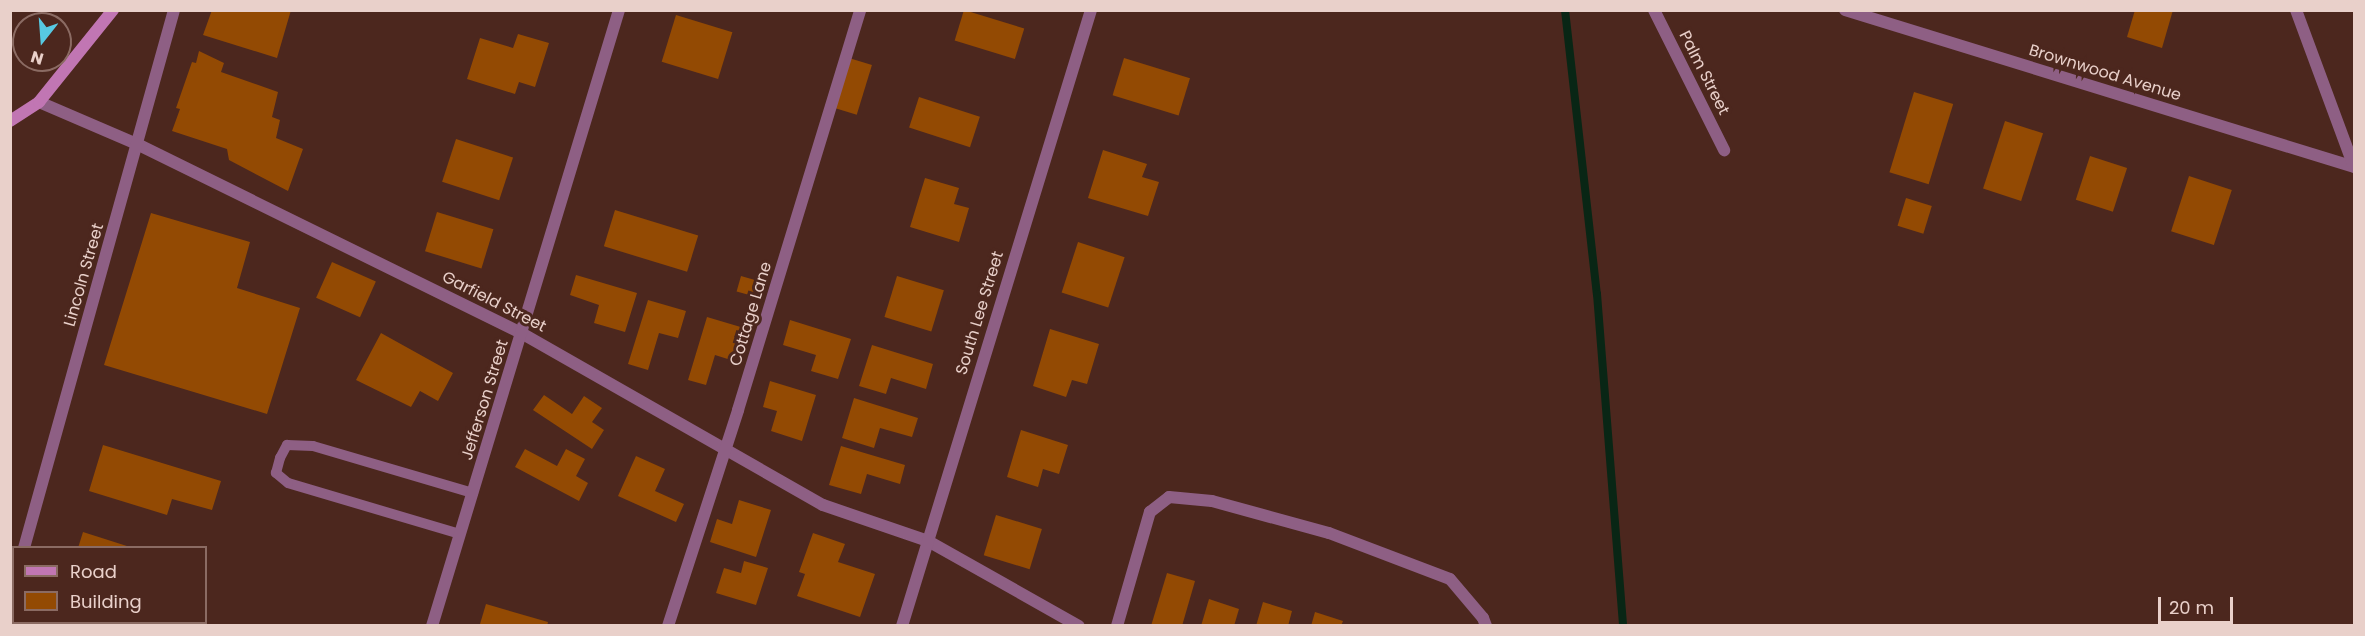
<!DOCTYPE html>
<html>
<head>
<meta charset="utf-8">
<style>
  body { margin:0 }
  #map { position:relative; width:2365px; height:636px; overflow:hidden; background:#4c271e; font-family:Poppins,sans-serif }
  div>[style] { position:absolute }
  .stream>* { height:8px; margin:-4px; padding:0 4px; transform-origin:4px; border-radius:4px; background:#092615 }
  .building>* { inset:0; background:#934a03; transform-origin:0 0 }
  .lane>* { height:10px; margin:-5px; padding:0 5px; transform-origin:5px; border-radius:5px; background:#8e5f84 }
  .street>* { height:12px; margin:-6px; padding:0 6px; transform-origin:6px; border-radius:6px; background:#8e5f84 }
  .secondary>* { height:12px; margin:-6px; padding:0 6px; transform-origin:6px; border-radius:6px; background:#c176b3 }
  span { translate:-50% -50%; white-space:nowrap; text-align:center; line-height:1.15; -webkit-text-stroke:6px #4c271e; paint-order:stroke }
  .street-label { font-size:16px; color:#e9d0ca }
  .frame { position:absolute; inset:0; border:12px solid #e9d0ca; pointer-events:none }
  .legend { position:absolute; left:12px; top:546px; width:195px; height:78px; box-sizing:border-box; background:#4c271e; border:2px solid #8b6b63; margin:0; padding:8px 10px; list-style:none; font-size:18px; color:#e9d0ca }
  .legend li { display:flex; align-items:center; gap:12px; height:30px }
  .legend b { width:30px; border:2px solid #8b6b63 }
  .north { position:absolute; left:12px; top:12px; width:60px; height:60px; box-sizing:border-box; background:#4c271e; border:2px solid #8b6b63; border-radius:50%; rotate:197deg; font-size:16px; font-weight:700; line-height:24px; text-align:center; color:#e9d0ca }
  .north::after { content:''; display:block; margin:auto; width:21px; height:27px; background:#57c9e2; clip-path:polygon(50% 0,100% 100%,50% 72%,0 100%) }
  .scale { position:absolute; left:2158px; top:597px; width:75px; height:27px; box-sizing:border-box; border:3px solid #e9d0ca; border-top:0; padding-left:8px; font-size:18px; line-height:21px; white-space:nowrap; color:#e9d0ca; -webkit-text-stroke:4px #4c271e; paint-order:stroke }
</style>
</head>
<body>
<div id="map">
  <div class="stream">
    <div style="left:1565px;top:10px;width:286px;rotate:83.6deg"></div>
    <div style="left:1597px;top:294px;width:333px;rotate:85.5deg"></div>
  </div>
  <div class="building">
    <div style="clip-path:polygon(212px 10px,291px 10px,277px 58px,203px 35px)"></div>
    <div style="left:964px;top:10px;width:63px;height:32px;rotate:17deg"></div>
    <div style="clip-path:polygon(2135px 10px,2173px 10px,2162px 48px,2127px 37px)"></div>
    <div style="left:676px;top:15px;width:59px;height:49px;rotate:17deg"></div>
    <div style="clip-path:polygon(518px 34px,549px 43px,535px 87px,519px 82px,515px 94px,467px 79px,480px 38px,513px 48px)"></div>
    <div style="clip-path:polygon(199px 51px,224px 63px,221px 72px,278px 92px,272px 117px,280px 120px,276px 138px,303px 149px,288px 191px,229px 160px,227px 149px,172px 131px,180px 109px,176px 108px,192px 62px,196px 63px)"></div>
    <div style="left:849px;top:58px;width:24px;height:52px;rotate:17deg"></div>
    <div style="left:1124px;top:58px;width:69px;height:39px;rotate:17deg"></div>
    <div style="left:1914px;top:92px;width:41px;height:84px;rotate:17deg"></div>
    <div style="left:919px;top:97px;width:64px;height:32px;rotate:18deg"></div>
    <div style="left:2005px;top:121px;width:40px;height:71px;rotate:18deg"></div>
    <div style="left:456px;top:139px;width:60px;height:45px;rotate:18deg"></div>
    <div style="clip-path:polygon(1103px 150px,1147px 164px,1142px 177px,1159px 182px,1148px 216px,1088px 198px)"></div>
    <div style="left:2090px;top:156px;width:39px;height:46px;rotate:18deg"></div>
    <div style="left:2189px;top:176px;width:45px;height:58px;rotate:18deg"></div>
    <div style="clip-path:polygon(925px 178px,959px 188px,954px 204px,969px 208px,959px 242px,910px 227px)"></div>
    <div style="left:1906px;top:198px;width:27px;height:29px;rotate:17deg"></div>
    <div style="left:615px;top:210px;width:87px;height:38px;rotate:17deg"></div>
    <div style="left:437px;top:212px;width:59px;height:41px;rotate:17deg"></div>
    <div style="clip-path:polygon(151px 213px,250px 242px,237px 288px,300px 308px,267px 414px,104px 365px)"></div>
    <div style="left:1078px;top:242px;width:49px;height:53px;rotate:18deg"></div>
    <div style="left:332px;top:262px;width:48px;height:39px;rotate:24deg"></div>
    <div style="clip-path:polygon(576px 275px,637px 293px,625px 332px,594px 323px,599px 305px,570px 295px)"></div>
    <div style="left:741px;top:276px;width:19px;height:16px;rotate:16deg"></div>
    <div style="left:897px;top:276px;width:49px;height:43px;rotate:17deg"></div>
    <div style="clip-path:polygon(648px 300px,686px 311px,678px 338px,659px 333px,648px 370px,628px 364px)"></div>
    <div style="clip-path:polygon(707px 317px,744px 328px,734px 361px,715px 355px,706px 385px,688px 380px)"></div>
    <div style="clip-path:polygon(790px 320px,851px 339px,838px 379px,811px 371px,816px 355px,783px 345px)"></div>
    <div style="clip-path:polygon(1050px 329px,1099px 344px,1087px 384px,1072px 380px,1066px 397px,1033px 386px)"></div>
    <div style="clip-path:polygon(381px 333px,453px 373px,438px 401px,420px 391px,411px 407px,356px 380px)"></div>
    <div style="clip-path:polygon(872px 345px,933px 364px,926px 389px,891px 378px,886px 394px,859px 386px)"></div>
    <div style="clip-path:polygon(770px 381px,816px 395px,802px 441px,771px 431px,777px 411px,763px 407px)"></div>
    <div style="clip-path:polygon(544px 395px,572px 414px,584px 396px,602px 408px,592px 422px,604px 430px,592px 449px,533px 410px)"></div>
    <div style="clip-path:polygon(854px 398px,918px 418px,912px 437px,880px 428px,874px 448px,842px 438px)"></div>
    <div style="clip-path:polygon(1021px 430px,1068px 445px,1059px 474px,1043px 469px,1038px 487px,1007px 477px)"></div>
    <div style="clip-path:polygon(103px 445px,221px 481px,212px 510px,172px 499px,167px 515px,89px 491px)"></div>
    <div style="clip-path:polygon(841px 446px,905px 465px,900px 484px,867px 474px,861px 494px,829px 485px)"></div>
    <div style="clip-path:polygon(525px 449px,557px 466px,566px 449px,585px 459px,576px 476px,588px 483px,579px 501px,515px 467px)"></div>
    <div style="clip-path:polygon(636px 456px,665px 469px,655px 491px,684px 504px,676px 522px,618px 496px)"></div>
    <div style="clip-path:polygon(739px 500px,771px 510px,756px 557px,710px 542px,717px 519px,732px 524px)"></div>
    <div style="left:996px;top:515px;width:48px;height:42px;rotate:17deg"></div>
    <div style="clip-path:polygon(83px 532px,130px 547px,130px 548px,78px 548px)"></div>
    <div style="clip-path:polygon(813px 533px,845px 544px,838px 562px,875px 574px,860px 617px,797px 596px,805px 574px,799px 572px)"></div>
    <div style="clip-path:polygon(744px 561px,768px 568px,756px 605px,716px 593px,724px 568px,741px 573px)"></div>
    <div style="clip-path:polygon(1167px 573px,1195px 581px,1182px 626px,1151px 626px)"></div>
    <div style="clip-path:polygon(1209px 599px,1239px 609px,1234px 626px,1201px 626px)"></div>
    <div style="clip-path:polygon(1263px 602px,1292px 611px,1288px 626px,1256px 626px)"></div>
    <div style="clip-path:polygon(486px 604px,548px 622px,547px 626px,480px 624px)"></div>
    <div style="clip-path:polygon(1315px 612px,1343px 621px,1341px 626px,1311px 626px)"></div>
    <div style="left:73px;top:622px;width:30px;height:4px"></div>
  </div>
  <div class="lane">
    <div style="left:460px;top:534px;width:179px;rotate:-163.5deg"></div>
    <div style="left:288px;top:483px;width:16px;rotate:-140deg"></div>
    <div style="left:276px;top:473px;width:16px;rotate:-75deg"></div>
    <div style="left:280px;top:458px;width:15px;rotate:-62deg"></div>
    <div style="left:287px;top:445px;width:26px;rotate:2deg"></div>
    <div style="left:313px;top:446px;width:167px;rotate:16.4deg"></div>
  </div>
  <div class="street">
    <div style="left:1654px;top:10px;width:157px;rotate:63.4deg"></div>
    <div style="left:1845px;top:10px;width:533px;rotate:17.14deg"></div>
    <div style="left:2296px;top:10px;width:167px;rotate:69.7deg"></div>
    <div style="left:39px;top:102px;width:107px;rotate:23.2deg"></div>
    <div style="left:137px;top:144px;width:430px;rotate:26.2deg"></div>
    <div style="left:523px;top:334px;width:345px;rotate:29.7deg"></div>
    <div style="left:823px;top:505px;width:111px;rotate:18.9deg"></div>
    <div style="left:928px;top:541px;width:173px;rotate:29.4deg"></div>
    <div style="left:24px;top:548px;width:559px;rotate:-74.42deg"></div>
    <div style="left:10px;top:596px;width:12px;rotate:-70deg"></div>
    <div style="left:432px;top:626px;width:644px;rotate:-73.11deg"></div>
    <div style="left:668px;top:626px;width:227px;rotate:-72deg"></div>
    <div style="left:738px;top:410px;width:418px;rotate:-73deg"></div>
    <div style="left:902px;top:626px;width:644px;rotate:-72.94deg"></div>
    <div style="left:1117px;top:626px;width:119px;rotate:-73.9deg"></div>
    <div style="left:1150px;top:512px;width:24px;rotate:-38deg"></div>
    <div style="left:1169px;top:497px;width:43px;rotate:5.3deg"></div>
    <div style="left:1212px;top:501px;width:121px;rotate:15.3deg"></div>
    <div style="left:1329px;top:533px;width:129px;rotate:20.8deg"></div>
    <div style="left:1450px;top:579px;width:51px;rotate:49.8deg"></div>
    <div style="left:1483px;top:618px;width:9px;rotate:69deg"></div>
  </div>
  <div class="secondary">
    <div style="left:10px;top:121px;width:35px;rotate:-33deg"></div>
    <div style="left:39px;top:102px;width:118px;rotate:-51.2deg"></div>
  </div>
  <div class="street-label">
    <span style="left:1704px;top:73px;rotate:63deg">Palm Street</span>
    <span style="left:2105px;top:73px;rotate:17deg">Brownwood Avenue</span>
    <span style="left:84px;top:275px;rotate:-74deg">Lincoln Street</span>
    <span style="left:494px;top:302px;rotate:27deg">Garfield Street</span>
    <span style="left:980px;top:313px;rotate:-73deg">South Lee Street</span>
    <span style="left:751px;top:314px;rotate:-73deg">Cottage Lane</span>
    <span style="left:485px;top:400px;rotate:-73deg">Jefferson Street</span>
  </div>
  <div class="frame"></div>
  <ul class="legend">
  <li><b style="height:8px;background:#c176b3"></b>Road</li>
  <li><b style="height:16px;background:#934a03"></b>Building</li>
  </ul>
  <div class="north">N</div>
  <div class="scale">20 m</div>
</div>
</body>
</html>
